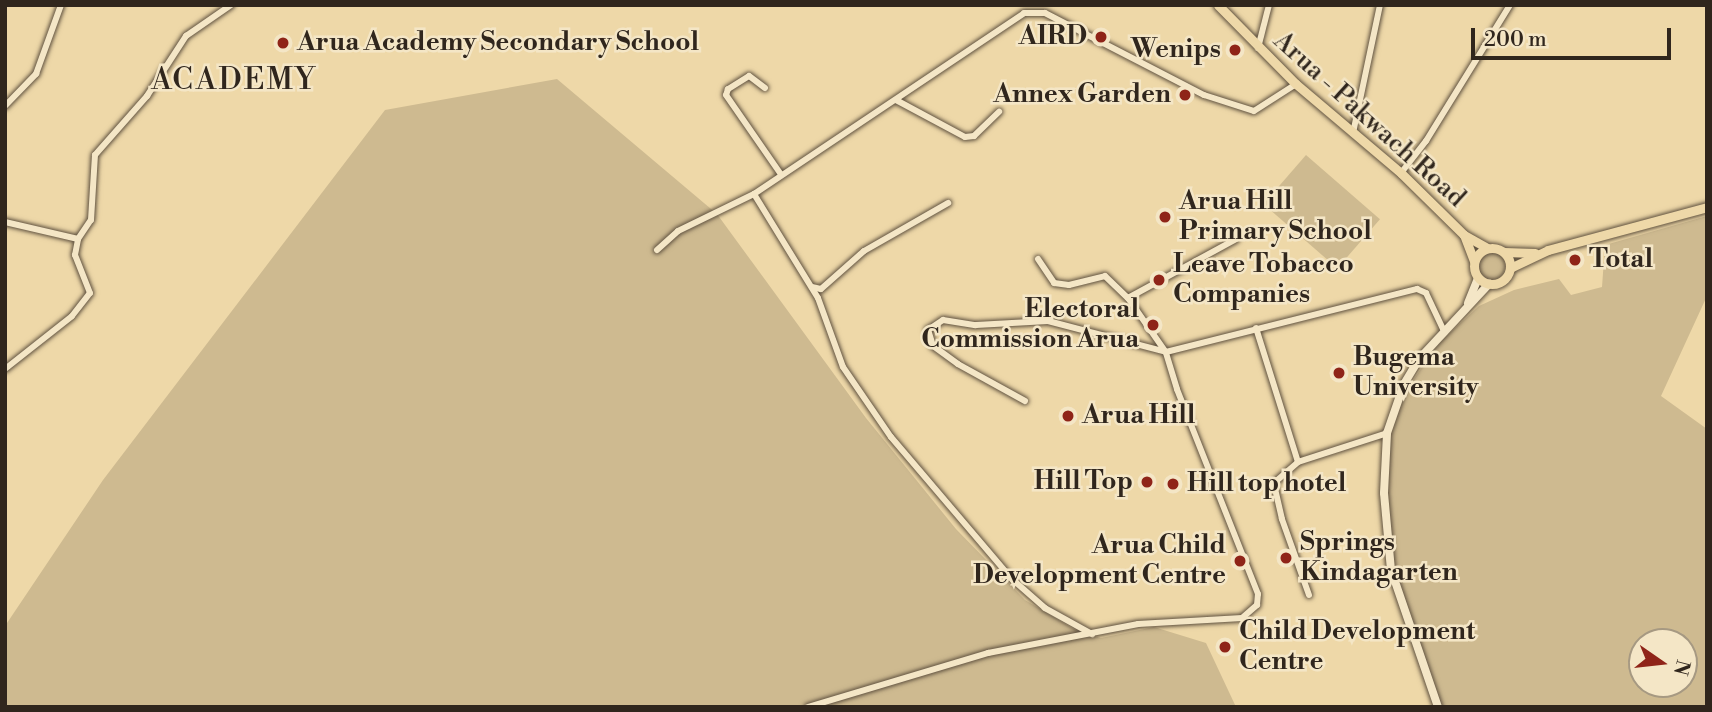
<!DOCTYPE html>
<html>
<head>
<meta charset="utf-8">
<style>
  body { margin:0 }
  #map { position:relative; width:1712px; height:712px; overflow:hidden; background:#eed8a8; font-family:"Libre Bodoni",serif }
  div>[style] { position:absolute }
  .green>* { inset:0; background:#ceba90; transform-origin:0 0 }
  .round { border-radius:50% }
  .roads { filter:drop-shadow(0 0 2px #605240) drop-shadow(0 0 2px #605240) }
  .street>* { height:6px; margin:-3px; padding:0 3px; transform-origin:3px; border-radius:3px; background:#f4e6c6 }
  .secondary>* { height:8px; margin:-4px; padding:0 4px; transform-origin:4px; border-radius:4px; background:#f4e6c6 }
  .primary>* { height:9px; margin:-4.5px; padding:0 4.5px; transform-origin:4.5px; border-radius:4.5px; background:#eed8a8 }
  .primary>.ring { margin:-4.5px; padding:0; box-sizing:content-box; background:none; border:9px solid #eed8a8; border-radius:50% }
  .dots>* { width:19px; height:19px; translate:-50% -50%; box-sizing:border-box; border:4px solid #f4e6c6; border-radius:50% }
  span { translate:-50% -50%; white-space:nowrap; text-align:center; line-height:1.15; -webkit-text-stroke:5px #f4e6c6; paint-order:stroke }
  .poi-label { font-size:26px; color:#30261d; font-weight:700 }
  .right { translate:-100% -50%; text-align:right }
  .left { translate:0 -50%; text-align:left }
  .street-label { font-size:26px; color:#30261d }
  .quarter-label { font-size:30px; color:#30261d; letter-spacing:2px }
  .frame { position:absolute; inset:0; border:7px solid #30261d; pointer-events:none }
  .north { position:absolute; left:1628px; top:628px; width:70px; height:70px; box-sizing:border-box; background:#f4e6c6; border:2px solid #a69982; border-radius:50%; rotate:104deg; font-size:19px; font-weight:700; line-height:28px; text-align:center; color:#30261d }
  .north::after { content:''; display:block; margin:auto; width:24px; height:32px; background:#8f2418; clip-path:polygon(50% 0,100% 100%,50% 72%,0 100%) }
  .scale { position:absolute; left:1471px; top:28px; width:200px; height:32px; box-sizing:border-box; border:4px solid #30261d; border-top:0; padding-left:9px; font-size:21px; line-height:24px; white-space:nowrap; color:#30261d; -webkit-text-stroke:5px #f4e6c6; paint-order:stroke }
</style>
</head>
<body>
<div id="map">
  <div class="green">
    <div style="clip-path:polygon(557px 79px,717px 214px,866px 418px,956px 529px,1025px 600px,1077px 631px,1101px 638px,1154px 627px,1206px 643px,1236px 707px,5px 707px,5px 626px,103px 480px,385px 110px)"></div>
    <div style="left:1306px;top:155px;width:98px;height:65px;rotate:41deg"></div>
    <div style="clip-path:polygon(evenodd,1707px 216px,1707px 296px,1661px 396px,1707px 429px,1707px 707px,1441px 707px,1397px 588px,1386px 491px,1389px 440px,1406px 391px,1437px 345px,1479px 306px,1514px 290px,1559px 279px,1571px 295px,1602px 287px,1605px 245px,1707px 216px,1642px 642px,1684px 642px,1684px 684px,1642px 684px,1642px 642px)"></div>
    <div class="round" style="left:1477px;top:252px;width:28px;height:28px"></div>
  </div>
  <div class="roads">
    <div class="street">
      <div style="left:1258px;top:48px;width:44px;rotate:-75.7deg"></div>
      <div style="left:765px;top:88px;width:20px;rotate:-143deg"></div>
      <div style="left:749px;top:76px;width:25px;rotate:148deg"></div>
      <div style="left:728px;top:89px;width:6px;rotate:108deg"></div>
      <div style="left:726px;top:95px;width:95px;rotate:55.3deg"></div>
      <div style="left:896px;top:100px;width:78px;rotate:28.2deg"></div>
      <div style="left:965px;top:137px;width:9px;rotate:-6deg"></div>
      <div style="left:974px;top:136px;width:35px;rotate:-44deg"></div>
      <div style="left:5px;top:106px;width:45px;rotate:-45.9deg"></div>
      <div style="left:36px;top:74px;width:73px;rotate:-70.1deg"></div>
      <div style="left:1353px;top:133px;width:131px;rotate:-78.1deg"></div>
      <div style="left:1401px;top:173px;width:41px;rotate:-52deg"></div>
      <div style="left:1426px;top:141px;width:160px;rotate:-58.3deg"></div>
      <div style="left:754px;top:194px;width:122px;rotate:58.4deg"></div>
      <div style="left:818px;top:298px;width:73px;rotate:70.1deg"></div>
      <div style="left:843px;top:367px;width:85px;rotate:55.6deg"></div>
      <div style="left:891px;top:437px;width:187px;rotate:49.6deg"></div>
      <div style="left:1012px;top:579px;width:44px;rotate:41.3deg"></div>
      <div style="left:1045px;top:608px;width:54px;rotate:29deg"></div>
      <div style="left:5px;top:222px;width:75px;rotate:13.1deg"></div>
      <div style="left:657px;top:250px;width:28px;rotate:-42deg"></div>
      <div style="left:678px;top:231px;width:85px;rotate:-26deg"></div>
      <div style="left:754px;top:194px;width:325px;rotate:-33.8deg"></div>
      <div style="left:1024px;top:13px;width:21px"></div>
      <div style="left:1045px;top:13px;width:179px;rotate:27.3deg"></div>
      <div style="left:1204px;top:95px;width:52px;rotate:17.7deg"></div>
      <div style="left:1254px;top:111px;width:50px;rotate:-32.7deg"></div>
      <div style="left:1038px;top:259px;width:29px;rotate:56deg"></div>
      <div style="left:1054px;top:283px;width:15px;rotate:8deg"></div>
      <div style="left:1069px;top:285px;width:37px;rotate:-14deg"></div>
      <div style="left:1105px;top:276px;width:32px;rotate:44deg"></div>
      <div style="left:812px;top:287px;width:9px;rotate:13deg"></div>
      <div style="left:821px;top:289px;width:57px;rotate:-41.5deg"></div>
      <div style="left:864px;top:251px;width:97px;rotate:-29.7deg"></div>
      <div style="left:1256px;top:328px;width:140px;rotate:72.6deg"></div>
      <div style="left:1165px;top:351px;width:65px;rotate:-124.9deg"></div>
      <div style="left:1128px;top:298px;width:123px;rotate:-28.6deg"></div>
      <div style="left:5px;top:369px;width:85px;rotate:-38.3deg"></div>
      <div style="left:72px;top:316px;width:29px;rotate:-52deg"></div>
      <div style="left:90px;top:293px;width:41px;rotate:-111.5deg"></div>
      <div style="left:75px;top:255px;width:16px;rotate:-79deg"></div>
      <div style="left:78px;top:239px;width:23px;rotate:-56deg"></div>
      <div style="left:91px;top:220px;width:65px;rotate:-86.5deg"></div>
      <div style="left:95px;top:155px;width:79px;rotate:-48.6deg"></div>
      <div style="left:147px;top:96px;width:72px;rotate:-57deg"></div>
      <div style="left:186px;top:36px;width:55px;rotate:-34.6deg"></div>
      <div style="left:1025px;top:401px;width:77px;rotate:-151.1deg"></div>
      <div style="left:958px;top:364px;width:31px;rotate:-144deg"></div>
      <div style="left:933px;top:346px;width:17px;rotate:-107deg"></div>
      <div style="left:928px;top:330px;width:18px;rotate:-34deg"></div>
      <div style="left:943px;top:320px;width:33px;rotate:9deg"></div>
      <div style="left:976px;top:325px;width:72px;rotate:-3.2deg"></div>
      <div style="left:1048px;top:321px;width:122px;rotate:14.7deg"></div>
      <div style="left:1309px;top:595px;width:81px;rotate:-109.6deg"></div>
      <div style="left:1282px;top:519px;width:37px;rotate:-103deg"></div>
      <div style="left:1274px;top:483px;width:32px;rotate:-41deg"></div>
      <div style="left:1298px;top:462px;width:94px;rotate:-18deg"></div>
      <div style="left:808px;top:707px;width:188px;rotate:-16.7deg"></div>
      <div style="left:988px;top:653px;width:153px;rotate:-10.9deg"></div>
      <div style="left:1138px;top:624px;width:104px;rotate:-3.3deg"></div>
      <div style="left:1242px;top:618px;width:20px;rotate:-41deg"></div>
      <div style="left:1257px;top:605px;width:11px;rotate:-85deg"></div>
      <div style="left:1258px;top:594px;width:220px;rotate:-111.6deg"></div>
      <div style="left:1177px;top:389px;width:39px;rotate:-107deg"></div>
      <div style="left:1166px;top:352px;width:259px;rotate:-14.1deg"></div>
      <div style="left:1417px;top:289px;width:10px;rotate:24deg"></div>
      <div style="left:1426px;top:293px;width:42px;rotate:64.7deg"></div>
    </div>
    <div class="secondary">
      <div style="left:1468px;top:303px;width:27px;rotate:-68deg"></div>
      <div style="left:1438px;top:707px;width:145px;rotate:-108.9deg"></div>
      <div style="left:1391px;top:570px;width:77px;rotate:-95.2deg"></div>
      <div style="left:1384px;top:493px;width:60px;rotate:-87.1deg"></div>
      <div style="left:1387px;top:433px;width:52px;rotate:-70.9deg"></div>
      <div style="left:1404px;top:384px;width:29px;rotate:-59deg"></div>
      <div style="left:1419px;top:359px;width:103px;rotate:-47deg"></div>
    </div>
    <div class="primary">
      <div style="left:1218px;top:5px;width:111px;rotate:45.4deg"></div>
      <div style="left:1296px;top:84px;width:138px;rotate:40.3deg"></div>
      <div style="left:1401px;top:173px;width:88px;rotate:44.5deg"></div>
      <div style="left:1464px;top:235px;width:26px;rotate:29deg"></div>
      <div style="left:1464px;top:235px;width:28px;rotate:69deg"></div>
      <div class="ring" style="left:1474px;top:248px;width:27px;height:27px"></div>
      <div style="left:1504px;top:252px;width:31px;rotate:2deg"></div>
      <div style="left:1510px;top:268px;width:42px;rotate:-25.3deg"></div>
      <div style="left:1548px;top:250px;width:165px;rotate:-15.1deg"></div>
    </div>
  </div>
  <div class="dots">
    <div style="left:1101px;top:37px;background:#8f2418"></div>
    <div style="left:283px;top:43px;background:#8f2418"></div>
    <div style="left:1235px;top:50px;background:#8f2418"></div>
    <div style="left:1185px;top:95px;background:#8f2418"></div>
    <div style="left:1165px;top:217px;background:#8f2418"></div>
    <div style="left:1575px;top:260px;background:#8f2418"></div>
    <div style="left:1159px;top:280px;background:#8f2418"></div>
    <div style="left:1153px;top:325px;background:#8f2418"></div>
    <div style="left:1339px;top:373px;background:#8f2418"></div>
    <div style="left:1068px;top:416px;background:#8f2418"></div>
    <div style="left:1147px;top:482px;background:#8f2418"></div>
    <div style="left:1173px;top:484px;background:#8f2418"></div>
    <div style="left:1286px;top:558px;background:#8f2418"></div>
    <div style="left:1240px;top:561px;background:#8f2418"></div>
    <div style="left:1225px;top:647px;background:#8f2418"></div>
  </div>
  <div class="poi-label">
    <span class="right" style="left:1087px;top:37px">AIRD</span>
    <span class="left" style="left:297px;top:43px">Arua Academy Secondary School</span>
    <span class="right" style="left:1221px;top:50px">Wenips</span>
    <span class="right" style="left:1171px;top:95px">Annex Garden</span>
    <span class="left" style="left:1179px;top:217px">Arua Hill<br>Primary School</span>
    <span class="left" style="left:1589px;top:260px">Total</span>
    <span class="left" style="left:1173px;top:280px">Leave Tobacco<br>Companies</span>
    <span class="right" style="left:1139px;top:325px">Electoral<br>Commission Arua</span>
    <span class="left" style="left:1353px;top:373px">Bugema<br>University</span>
    <span class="left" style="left:1082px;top:416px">Arua Hill</span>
    <span class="right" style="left:1133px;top:482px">Hill Top</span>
    <span class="left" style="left:1187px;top:484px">Hill top hotel</span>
    <span class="left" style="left:1300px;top:558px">Springs<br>Kindagarten</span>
    <span class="right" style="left:1226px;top:561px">Arua Child<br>Development Centre</span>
    <span class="left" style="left:1239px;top:647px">Child Development<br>Centre</span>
  </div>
  <div class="street-label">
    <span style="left:1369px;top:120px;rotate:42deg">Arua - Pakwach Road</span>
  </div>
  <div class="quarter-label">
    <span style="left:234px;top:80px">ACADEMY</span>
  </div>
  <div class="frame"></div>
  <div class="north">N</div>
  <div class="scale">200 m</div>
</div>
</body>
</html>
